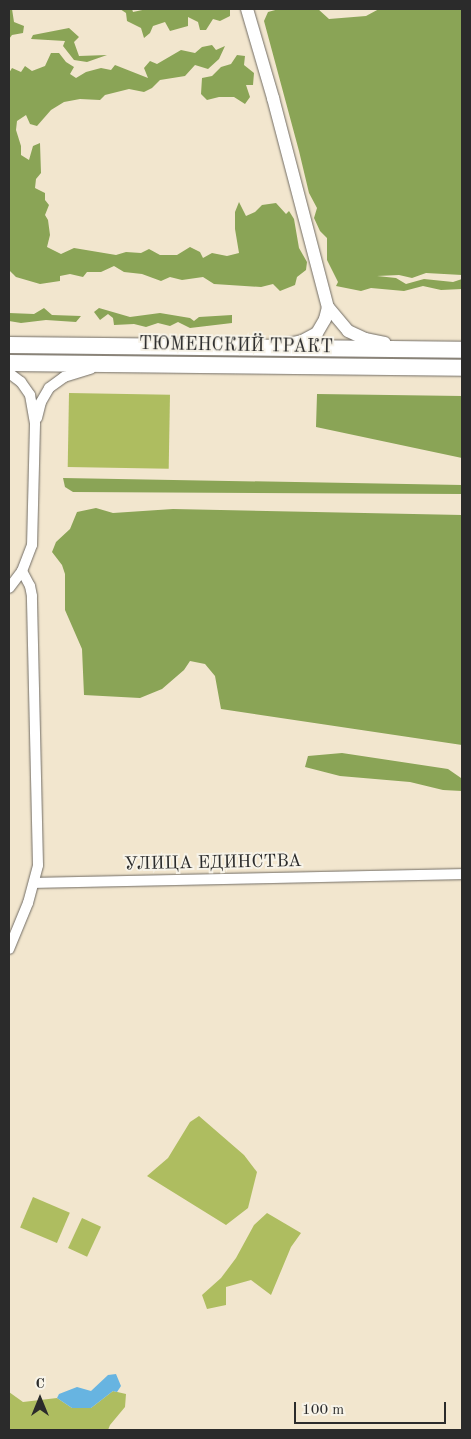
<!DOCTYPE html>
<html>
<head>
<meta charset="utf-8">
<style>
  body { margin:0 }
  #map { position:relative; width:471px; height:1439px; overflow:hidden; background:#f2e6ce; font-family:"Old Standard TT",serif }
  div>[style] { position:absolute }
  .green>* { inset:0; background:#aebd60; transform-origin:0 0 }
  .forest>* { inset:0; background:#8aa456 }
  .water>* { inset:0; background:#67b4e1 }
  .roads { filter:drop-shadow(0 0 1px #716c64) drop-shadow(0 0 1px #716c64) }
  .minor>* { height:10px; margin:-5px; padding:0 5px; transform-origin:5px; border-radius:5px; background:#fff }
  .tertiary>* { height:12px; margin:-6px; padding:0 6px; transform-origin:6px; border-radius:6px; background:#fff }
  .primary>* { height:16px; margin:-8px; padding:0 8px; transform-origin:8px; border-radius:8px; background:#fff }
  span { translate:-50% -50%; white-space:nowrap; text-align:center; line-height:1.15; -webkit-text-stroke:4px #f7f3e8; paint-order:stroke }
  .street-label { font-size:18px; color:#2b2b2b }
  .frame { position:absolute; inset:0; border:10px solid #2b2b2b; pointer-events:none }
  .north { position:absolute; left:15px; top:1374px; width:50px; height:50px; -webkit-text-stroke:4px #f7f3e8; paint-order:stroke; rotate:0deg; font-size:14px; font-weight:700; line-height:20px; text-align:center; color:#2b2b2b }
  .north::after { content:''; display:block; margin:auto; width:18px; height:22px; background:#2b2b2b; clip-path:polygon(50% 0,100% 100%,50% 72%,0 100%) }
  .scale { position:absolute; left:294px; top:1402px; width:152px; height:22px; box-sizing:border-box; border:2px solid #2b2b2b; border-top:0; padding-left:6px; font-size:15px; line-height:18px; white-space:nowrap; color:#2b2b2b; -webkit-text-stroke:4px #f7f3e8; paint-order:stroke }
</style>
</head>
<body>
<div id="map">
  <div class="green">
    <div style="left:69px;top:393px;width:101px;height:74px;rotate:1deg"></div>
    <div style="clip-path:polygon(199px 1116px,244px 1155px,257px 1172px,248px 1208px,226px 1225px,147px 1176px,168px 1158px,190px 1122px)"></div>
    <div style="left:33px;top:1197px;width:40px;height:33px;rotate:23deg"></div>
    <div style="clip-path:polygon(267px 1213px,301px 1233px,291px 1247px,271px 1295px,251px 1280px,226px 1287px,226px 1305px,207px 1309px,202px 1295px,221px 1278px,236px 1258px,254px 1225px)"></div>
    <div style="left:82px;top:1218px;width:21px;height:33px;rotate:25deg"></div>
    <div style="clip-path:polygon(113px 1391px,126px 1394px,125px 1407px,110px 1425px,108px 1430px,9px 1430px,9px 1392px,23px 1402px,57px 1398px,72px 1408px,91px 1408px)"></div>
  </div>
  <div class="forest">
    <div style="clip-path:polygon(9px 9px,12px 9px,14px 22px,24px 26px,23px 33px,12px 35px,9px 39px)"></div>
    <div style="clip-path:polygon(120px 9px,132px 9px,133px 12px,147px 9px,230px 9px,230px 16px,220px 21px,213px 19px,206px 30px,200px 30px,198px 22px,188px 17px,188px 26px,170px 31px,165px 22px,153px 26px,150px 33px,144px 38px,141px 28px,127px 21px,126px 13px)"></div>
    <div style="clip-path:polygon(279px 9px,318px 9px,329px 19px,366px 16px,379px 9px,462px 9px,462px 275px,426px 273px,412px 278px,399px 275px,377px 276px,396px 278px,406px 284px,424px 279px,453px 282px,462px 279px,462px 289px,441px 290px,423px 286px,404px 291px,371px 288px,361px 291px,336px 286px,338px 282px,327px 260px,327px 238px,320px 231px,314px 218px,317px 208px,309px 193px,299px 151px,264px 21px,268px 12px)"></div>
    <div style="clip-path:polygon(69px 28px,79px 37px,74px 42px,79px 56px,107px 55px,87px 62px,74px 60px,63px 46px,65px 41px,31px 39px,33px 35px)"></div>
    <div style="clip-path:polygon(212px 45px,216px 50px,225px 46px,219px 59px,208px 69px,195px 65px,185px 76px,160px 80px,152px 88px,144px 92px,129px 89px,105px 95px,100px 100px,80px 99px,64px 102px,51px 110px,37px 126px,30px 124px,26px 115px,17px 121px,16px 130px,21px 146px,21px 155px,29px 160px,33px 146px,40px 143px,41px 173px,36px 179px,35px 188px,45px 193px,45px 200px,49px 205px,45px 215px,48px 220px,50px 235px,47px 247px,61px 254px,74px 248px,116px 255px,126px 252px,141px 253px,149px 249px,160px 255px,177px 255px,190px 247px,200px 252px,203px 258px,212px 253px,227px 256px,239px 253px,235px 229px,235px 212px,239px 202px,246px 216px,255px 212px,262px 205px,276px 203px,286px 214px,289px 211px,294px 219px,299px 248px,307px 262px,306px 270px,297px 277px,295px 285px,280px 291px,273px 284px,261px 287px,214px 284px,203px 277px,182px 280px,170px 277px,161px 281px,142px 274px,124px 272px,114px 266px,101px 272px,87px 272px,83px 277px,70px 274px,60px 276px,60px 281px,40px 284px,16px 277px,9px 270px,9px 73px,12px 68px,21px 72px,25px 66px,32px 71px,45px 66px,51px 53px,59px 53px,66px 62px,74px 67px,70px 74px,76px 78px,86px 72px,101px 68px,111px 70px,115px 65px,148px 78px,144px 68px,150px 61px,157px 64px,181px 50px,195px 53px,202px 47px)"></div>
    <div style="clip-path:polygon(237px 55px,245px 56px,244px 65px,254px 73px,253px 85px,246px 85px,250px 97px,245px 104px,234px 97px,219px 97px,207px 100px,201px 94px,202px 78px,212px 76px,221px 67px,231px 64px)"></div>
    <div style="clip-path:polygon(44px 308px,52px 315px,81px 316px,76px 322px,46px 320px,21px 323px,9px 321px,9px 313px,34px 314px)"></div>
    <div style="clip-path:polygon(99px 308px,130px 317px,160px 313px,190px 318px,194px 321px,199px 317px,232px 315px,232px 323px,190px 328px,178px 322px,170px 326px,158px 323px,146px 327px,134px 324px,114px 325px,113px 318px,108px 314px,100px 320px,94px 312px)"></div>
    <div style="clip-path:polygon(317px 394px,462px 396px,462px 458px,316px 427px)"></div>
    <div style="clip-path:polygon(63px 478px,462px 485px,462px 494px,73px 492px,65px 487px)"></div>
    <div style="clip-path:polygon(96px 508px,113px 513px,173px 509px,462px 515px,462px 745px,221px 709px,215px 676px,205px 664px,190px 661px,184px 670px,162px 689px,140px 698px,84px 695px,82px 649px,65px 610px,65px 574px,62px 565px,52px 552px,56px 542px,70px 529px,77px 512px)"></div>
    <div style="clip-path:polygon(342px 753px,448px 769px,461px 778px,462px 791px,443px 790px,410px 782px,340px 776px,305px 767px,308px 756px)"></div>
  </div>
  <div class="water">
    <div style="clip-path:polygon(116px 1374px,121px 1386px,117px 1392px,113px 1391px,91px 1408px,72px 1408px,57px 1398px,59px 1394px,77px 1387px,91px 1391px,108px 1375px)"></div>
  </div>
  <div class="roads">
    <div class="minor">
      <div style="left:9px;top:373px;width:15px;rotate:37deg"></div>
      <div style="left:21px;top:382px;width:16px;rotate:55deg"></div>
      <div style="left:30px;top:395px;width:29px;rotate:80deg"></div>
      <div style="left:35px;top:424px;width:121px;rotate:91.4deg"></div>
      <div style="left:32px;top:545px;width:28px;rotate:111deg"></div>
      <div style="left:22px;top:571px;width:21px;rotate:127deg"></div>
      <div style="left:37px;top:418px;width:16px;rotate:-76deg"></div>
      <div style="left:41px;top:402px;width:16px;rotate:-60deg"></div>
      <div style="left:49px;top:388px;width:19px;rotate:-36deg"></div>
      <div style="left:64px;top:377px;width:28px;rotate:-17deg"></div>
      <div style="left:35px;top:883px;width:427px;rotate:-1.2deg"></div>
      <div style="left:9px;top:949px;width:50px;rotate:-67.6deg"></div>
      <div style="left:28px;top:903px;width:39px;rotate:-75deg"></div>
      <div style="left:38px;top:865px;width:269px;rotate:-91.3deg"></div>
      <div style="left:32px;top:596px;width:10px;rotate:-101deg"></div>
      <div style="left:30px;top:586px;width:17px;rotate:-118deg"></div>
    </div>
    <div class="tertiary">
      <div style="left:247px;top:9px;width:93px;rotate:73.7deg"></div>
      <div style="left:273px;top:98px;width:216px;rotate:75.3deg"></div>
      <div style="left:328px;top:307px;width:31px;rotate:50deg"></div>
      <div style="left:348px;top:331px;width:19px;rotate:25deg"></div>
      <div style="left:365px;top:339px;width:20px;rotate:11deg"></div>
      <div style="left:288px;top:344px;width:14px;rotate:-12deg"></div>
      <div style="left:302px;top:341px;width:17px;rotate:-28deg"></div>
      <div style="left:317px;top:333px;width:16px;rotate:-60deg"></div>
      <div style="left:325px;top:319px;width:12px;rotate:-76deg"></div>
    </div>
    <div class="primary">
      <div style="left:9px;top:345px;width:453px;rotate:0.6deg"></div>
      <div style="left:9px;top:363px;width:453px;rotate:0.6deg"></div>
    </div>
  </div>
  <div class="street-label">
    <span style="left:236px;top:346px;rotate:1deg">ТЮМЕНСКИЙ ТРАКТ</span>
    <span style="left:213px;top:863px;rotate:-1deg">УЛИЦА ЕДИНСТВА</span>
  </div>
  <div class="frame"></div>
  <div class="north">С</div>
  <div class="scale">100 m</div>
</div>
</body>
</html>
